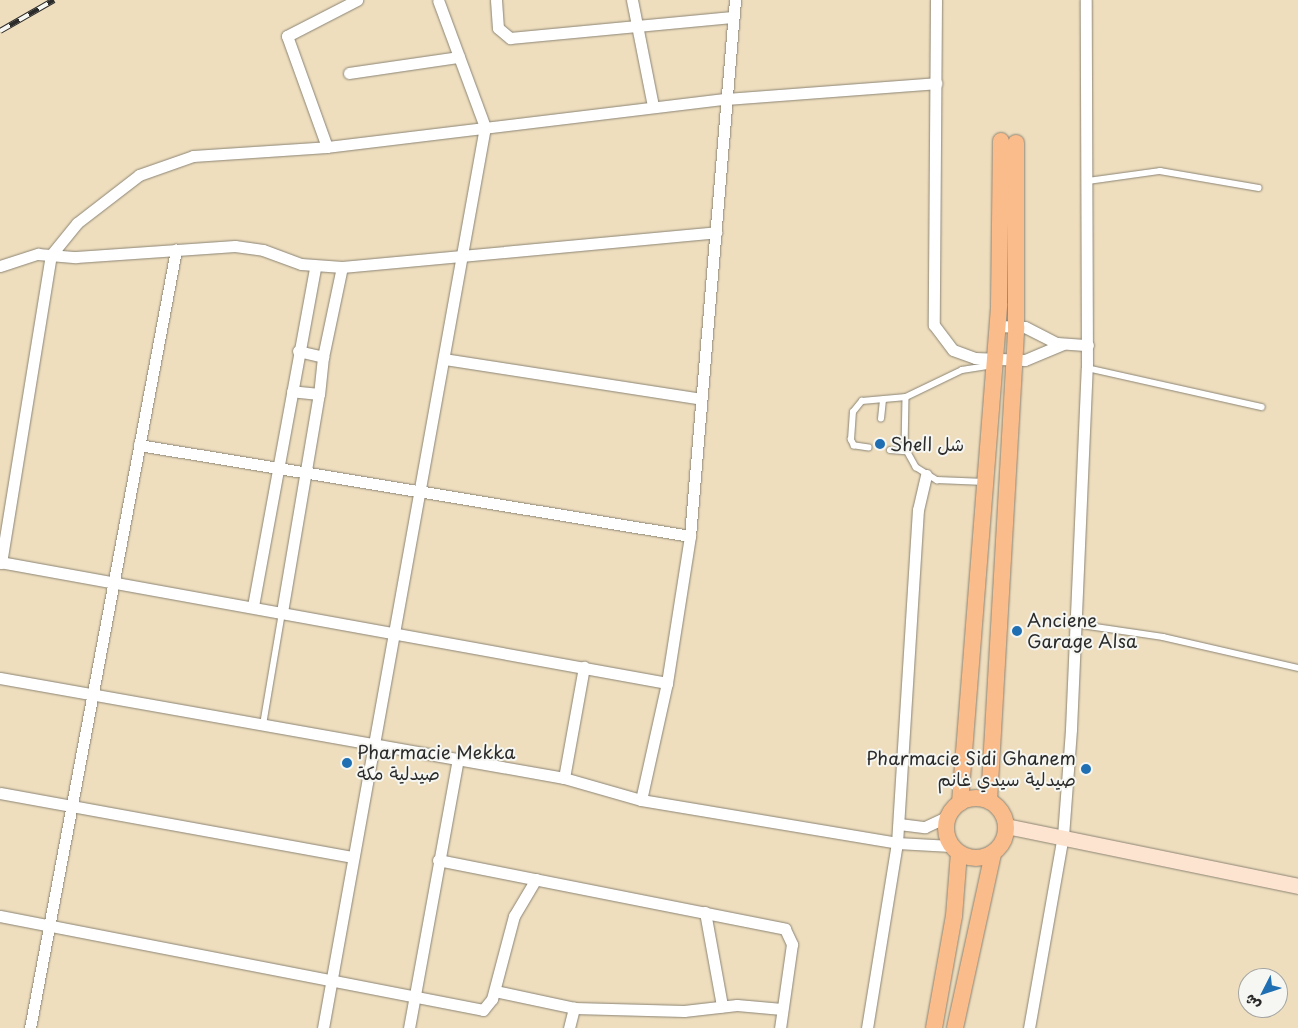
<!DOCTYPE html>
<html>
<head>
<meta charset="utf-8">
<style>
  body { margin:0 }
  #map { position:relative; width:1298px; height:1028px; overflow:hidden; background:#eedebe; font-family:"Playpen Sans","Playpen Sans Arabic",sans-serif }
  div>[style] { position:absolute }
  .roads { filter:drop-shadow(0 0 1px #8c8474) drop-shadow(0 0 1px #8c8474) }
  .lane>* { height:5.5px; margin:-2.75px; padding:0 2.75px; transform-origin:2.75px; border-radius:2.75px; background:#fff }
  .street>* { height:11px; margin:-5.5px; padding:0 5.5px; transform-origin:5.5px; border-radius:5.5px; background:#fff }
  .secondary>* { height:15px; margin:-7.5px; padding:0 7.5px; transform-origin:7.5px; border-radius:7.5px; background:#fde4d1 }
  .primary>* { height:16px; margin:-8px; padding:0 8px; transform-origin:8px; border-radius:8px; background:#fabc8b }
  .primary>.ring { margin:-8px; padding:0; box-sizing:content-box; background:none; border:16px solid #fabc8b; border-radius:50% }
  .rail>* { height:5.5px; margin-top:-2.75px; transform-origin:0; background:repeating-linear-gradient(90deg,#f6f6f2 0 11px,#2b2b2b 0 22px); box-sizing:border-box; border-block:1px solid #2b2b2b }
  .dots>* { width:14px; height:14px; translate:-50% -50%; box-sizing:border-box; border:2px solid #f6f6f2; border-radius:50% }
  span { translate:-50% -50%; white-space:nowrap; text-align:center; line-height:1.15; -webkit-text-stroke:4px #f6f6f2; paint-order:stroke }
  .poi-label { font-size:18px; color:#2b2b2b }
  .left { translate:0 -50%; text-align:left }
  .right { translate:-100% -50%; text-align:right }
  .north { position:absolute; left:1238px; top:968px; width:50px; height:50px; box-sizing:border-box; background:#f6f6f2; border:1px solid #a5a5a2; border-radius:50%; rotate:229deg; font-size:14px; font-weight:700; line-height:20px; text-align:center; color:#2b2b2b }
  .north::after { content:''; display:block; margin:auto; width:18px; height:22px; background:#1f6fb2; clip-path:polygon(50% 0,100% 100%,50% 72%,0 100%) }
</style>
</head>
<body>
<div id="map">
  <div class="roads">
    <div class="lane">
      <div style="left:1088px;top:181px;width:73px;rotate:-7.9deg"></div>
      <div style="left:1160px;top:171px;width:100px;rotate:9.7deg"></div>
      <div style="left:1087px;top:368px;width:179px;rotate:12.6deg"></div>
      <div style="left:906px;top:397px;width:50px;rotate:91.1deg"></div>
      <div style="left:905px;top:447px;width:23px;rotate:61deg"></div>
      <div style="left:916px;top:467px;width:25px;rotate:32deg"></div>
      <div style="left:937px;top:480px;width:48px;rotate:2.4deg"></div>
      <div style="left:881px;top:419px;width:19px;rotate:-84deg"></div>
      <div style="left:869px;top:448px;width:15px;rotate:-172deg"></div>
      <div style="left:854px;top:446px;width:7px;rotate:-117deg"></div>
      <div style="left:851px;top:440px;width:28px;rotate:-86deg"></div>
      <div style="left:853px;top:412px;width:14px;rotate:-51deg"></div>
      <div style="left:862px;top:401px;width:44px;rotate:-5.2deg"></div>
      <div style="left:906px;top:397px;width:62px;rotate:-25.7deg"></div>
      <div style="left:962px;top:370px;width:30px;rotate:-9deg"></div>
      <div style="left:890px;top:450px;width:16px;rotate:4deg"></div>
      <div style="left:1075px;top:624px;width:89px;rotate:8.4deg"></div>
      <div style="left:1163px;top:637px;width:139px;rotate:12.9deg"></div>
      <div style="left:263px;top:725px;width:114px;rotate:-80.4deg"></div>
    </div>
    <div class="street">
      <div style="left:496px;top:0;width:28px;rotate:86deg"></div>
      <div style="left:498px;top:28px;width:16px;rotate:40deg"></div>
      <div style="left:510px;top:38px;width:223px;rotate:-5.4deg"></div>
      <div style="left:632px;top:0;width:108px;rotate:78.8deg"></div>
      <div style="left:936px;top:0;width:325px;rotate:90.4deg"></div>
      <div style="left:934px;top:325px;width:31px;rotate:53deg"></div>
      <div style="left:953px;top:350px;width:23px;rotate:20deg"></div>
      <div style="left:975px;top:358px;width:50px;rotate:2.3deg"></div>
      <div style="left:1025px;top:360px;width:41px;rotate:-22.8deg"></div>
      <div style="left:349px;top:73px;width:111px;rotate:-8.3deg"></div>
      <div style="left:327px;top:147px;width:118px;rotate:-109.8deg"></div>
      <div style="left:287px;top:36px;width:79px;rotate:-27.2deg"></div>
      <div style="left:0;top:266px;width:40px;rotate:-18deg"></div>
      <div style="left:38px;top:254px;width:38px;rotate:5deg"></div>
      <div style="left:76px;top:257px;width:159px;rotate:-4deg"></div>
      <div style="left:235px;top:246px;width:28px;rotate:8deg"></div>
      <div style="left:263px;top:250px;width:40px;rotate:20.2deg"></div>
      <div style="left:301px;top:264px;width:41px;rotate:4.2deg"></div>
      <div style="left:342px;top:267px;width:376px;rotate:-5.3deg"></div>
      <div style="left:997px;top:326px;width:28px;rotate:2deg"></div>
      <div style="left:1025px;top:327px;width:36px;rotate:27deg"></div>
      <div style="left:1057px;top:343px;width:31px;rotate:4deg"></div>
      <div style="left:298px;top:351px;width:26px;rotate:13deg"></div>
      <div style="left:323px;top:357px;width:37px;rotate:96deg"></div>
      <div style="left:323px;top:357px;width:92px;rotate:-78.1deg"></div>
      <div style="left:444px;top:359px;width:260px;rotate:8.8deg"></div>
      <div style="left:139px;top:445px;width:558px;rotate:9.38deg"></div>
      <div style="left:0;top:562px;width:678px;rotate:10.28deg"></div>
      <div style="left:1px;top:563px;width:312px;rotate:-80.8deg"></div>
      <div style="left:51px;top:255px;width:41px;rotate:-50.9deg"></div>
      <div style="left:77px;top:223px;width:78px;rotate:-37.7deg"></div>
      <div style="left:139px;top:175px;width:57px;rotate:-19.4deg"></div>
      <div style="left:193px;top:156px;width:134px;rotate:-3.8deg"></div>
      <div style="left:327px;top:147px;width:401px;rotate:-6.9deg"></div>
      <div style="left:725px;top:99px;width:212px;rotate:-4.3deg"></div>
      <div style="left:253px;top:606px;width:345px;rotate:-79.6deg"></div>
      <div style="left:282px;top:612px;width:221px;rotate:-80.4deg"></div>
      <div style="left:319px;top:394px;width:27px;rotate:-174deg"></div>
      <div style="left:0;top:678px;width:573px;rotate:10.05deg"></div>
      <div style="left:564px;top:778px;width:80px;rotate:15.9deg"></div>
      <div style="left:641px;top:800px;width:260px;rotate:9.5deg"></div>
      <div style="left:897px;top:843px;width:54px;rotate:3.2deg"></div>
      <div style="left:564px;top:778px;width:113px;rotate:-79.8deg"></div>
      <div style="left:0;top:793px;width:359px;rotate:10.3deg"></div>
      <div style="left:641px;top:800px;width:120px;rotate:-77.5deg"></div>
      <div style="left:667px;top:683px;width:149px;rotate:-81.1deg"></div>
      <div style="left:690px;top:536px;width:538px;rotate:-85.2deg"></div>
      <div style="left:899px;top:824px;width:26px;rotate:7deg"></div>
      <div style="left:925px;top:827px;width:26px;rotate:-25deg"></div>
      <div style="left:438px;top:860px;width:354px;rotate:11.2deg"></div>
      <div style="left:785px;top:929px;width:17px;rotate:65deg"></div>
      <div style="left:792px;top:944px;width:85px;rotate:98.1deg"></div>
      <div style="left:705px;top:912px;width:96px;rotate:79.7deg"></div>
      <div style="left:0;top:916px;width:492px;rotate:11deg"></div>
      <div style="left:483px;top:1010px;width:14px;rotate:-51deg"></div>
      <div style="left:492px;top:999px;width:86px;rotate:-75.2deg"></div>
      <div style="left:514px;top:916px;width:43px;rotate:-59.3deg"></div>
      <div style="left:495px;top:991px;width:81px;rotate:12.1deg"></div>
      <div style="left:574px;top:1008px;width:110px;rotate:1.6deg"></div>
      <div style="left:684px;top:1011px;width:53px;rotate:-6.5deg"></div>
      <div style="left:737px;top:1005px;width:45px;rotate:5.1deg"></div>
      <div style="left:30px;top:1028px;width:792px;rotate:-79.37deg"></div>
      <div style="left:323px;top:1028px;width:915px;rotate:-79.81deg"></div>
      <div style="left:485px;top:127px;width:135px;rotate:-110.3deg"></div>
      <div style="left:409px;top:1028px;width:273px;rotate:-79.7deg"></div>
      <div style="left:569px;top:1028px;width:21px;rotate:-76deg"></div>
      <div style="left:867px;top:1028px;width:187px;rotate:-80.8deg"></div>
      <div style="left:897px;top:843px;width:334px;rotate:-86.4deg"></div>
      <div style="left:918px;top:510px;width:36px;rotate:-77deg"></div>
      <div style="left:1029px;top:1028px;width:195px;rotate:-80deg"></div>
      <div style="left:1063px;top:836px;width:107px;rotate:-85.7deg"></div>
      <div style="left:1071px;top:729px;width:361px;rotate:-87.5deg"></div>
      <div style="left:1087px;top:368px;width:368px;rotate:-90.2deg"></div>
    </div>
    <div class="secondary">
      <div style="left:1006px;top:826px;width:298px;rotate:11.6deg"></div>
    </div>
    <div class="primary">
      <div class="ring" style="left:946px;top:798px;width:44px;height:44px"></div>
      <div style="left:989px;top:801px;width:475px;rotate:-86.7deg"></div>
      <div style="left:1016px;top:327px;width:184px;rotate:-90deg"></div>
      <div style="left:960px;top:803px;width:500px;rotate:-85.5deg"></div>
      <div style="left:999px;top:305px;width:164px;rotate:-89.3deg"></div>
      <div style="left:934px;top:1028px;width:114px;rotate:-79.9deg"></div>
      <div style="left:954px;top:916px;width:63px;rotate:-85.5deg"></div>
      <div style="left:955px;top:1028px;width:179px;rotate:-77.7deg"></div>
    </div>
  </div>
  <div class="rail">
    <div style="left:0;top:31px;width:62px;rotate:-29.9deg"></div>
  </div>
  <div class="dots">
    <div style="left:880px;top:444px;background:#1f6fb2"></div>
    <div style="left:1017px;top:631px;background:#1f6fb2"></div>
    <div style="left:347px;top:763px;background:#1f6fb2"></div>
    <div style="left:1086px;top:769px;background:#1f6fb2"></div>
  </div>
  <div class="poi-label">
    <span class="left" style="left:890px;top:444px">Shell شل</span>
    <span class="left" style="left:1027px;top:631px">Anciene<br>Garage Alsa</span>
    <span class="left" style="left:357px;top:763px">Pharmacie Mekka<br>صيدلية مكة</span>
    <span class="right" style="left:1076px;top:769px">Pharmacie Sidi Ghanem<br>صيدلية سيدي غانم</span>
  </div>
  <div class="north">ش</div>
</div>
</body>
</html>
